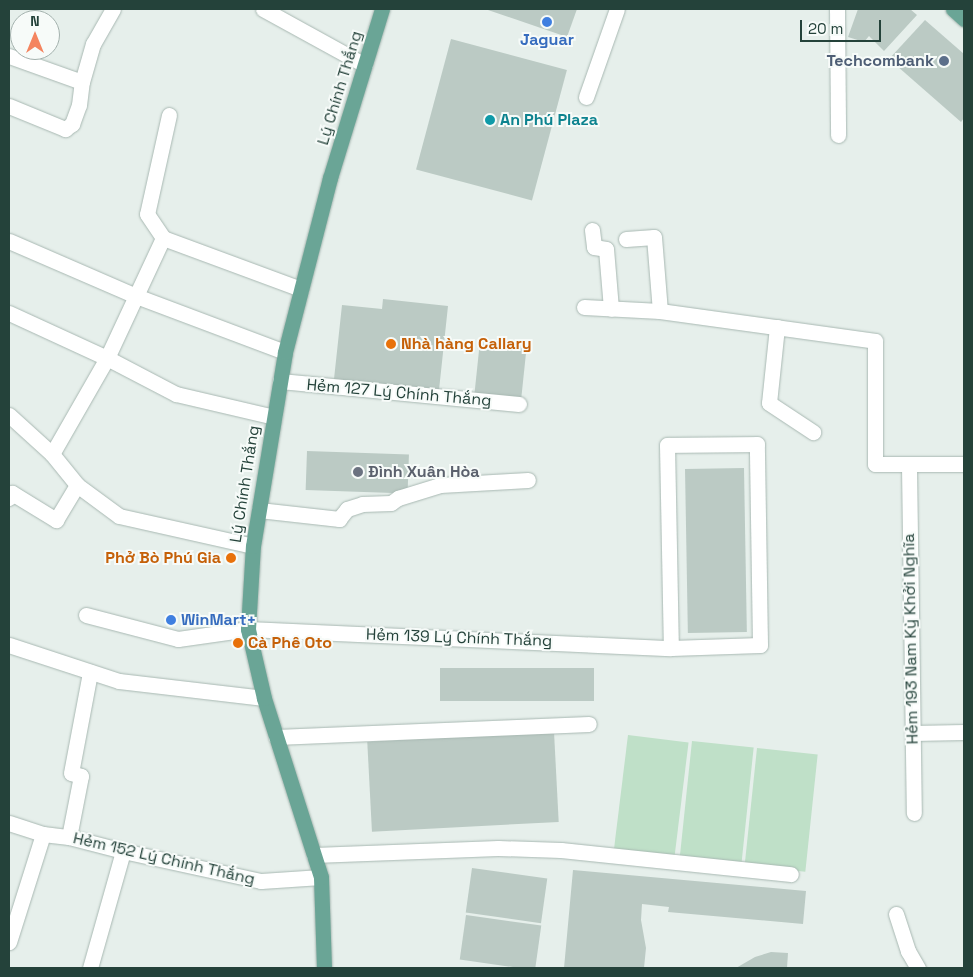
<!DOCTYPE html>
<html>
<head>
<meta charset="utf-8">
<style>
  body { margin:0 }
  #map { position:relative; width:973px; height:977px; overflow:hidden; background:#e6efeb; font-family:"Space Grotesk",sans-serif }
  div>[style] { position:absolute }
  .green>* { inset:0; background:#bfe0c8; transform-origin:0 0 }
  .building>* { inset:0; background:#bbcac4; transform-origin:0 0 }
  .roads { filter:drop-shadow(0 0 1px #a8b8b2) drop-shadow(0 0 1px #a8b8b2) }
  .minor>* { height:15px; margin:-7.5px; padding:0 7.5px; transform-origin:7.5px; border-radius:7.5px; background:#fff }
  .major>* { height:15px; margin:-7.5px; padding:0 7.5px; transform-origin:7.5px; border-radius:7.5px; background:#6aa596 }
  .dots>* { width:14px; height:14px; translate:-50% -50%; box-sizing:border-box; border:2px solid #f7fbf9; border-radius:50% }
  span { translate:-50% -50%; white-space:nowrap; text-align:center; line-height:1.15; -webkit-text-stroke:4px #f7fbf9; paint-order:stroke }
  .shop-label { font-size:16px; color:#366cbe; font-weight:700 }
  .left { translate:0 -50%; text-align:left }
  .service-label { font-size:16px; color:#4e5e75; font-weight:700 }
  .right { translate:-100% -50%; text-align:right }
  .street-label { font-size:16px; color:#24423a }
  .culture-label { font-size:16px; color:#0d838f; font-weight:700 }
  .food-label { font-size:16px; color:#c56008; font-weight:700 }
  .worship-label { font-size:16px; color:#5b616d; font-weight:700 }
  .frame { position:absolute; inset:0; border:10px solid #24423a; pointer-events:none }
  .north { position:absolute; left:10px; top:10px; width:50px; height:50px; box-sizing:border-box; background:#f7fbf9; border:1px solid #a3b1ad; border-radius:50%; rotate:0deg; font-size:14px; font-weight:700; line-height:20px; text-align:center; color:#24423a }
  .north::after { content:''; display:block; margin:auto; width:18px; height:22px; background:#f4845f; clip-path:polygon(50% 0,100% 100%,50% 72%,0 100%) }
  .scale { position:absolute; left:800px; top:20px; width:81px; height:22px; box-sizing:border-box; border:2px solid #24423a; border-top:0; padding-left:6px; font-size:15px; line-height:18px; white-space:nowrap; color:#24423a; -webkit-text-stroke:4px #f7fbf9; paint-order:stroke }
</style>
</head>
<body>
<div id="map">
  <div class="green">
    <div style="left:628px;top:735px;width:61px;height:119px;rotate:7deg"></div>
    <div style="left:692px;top:741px;width:62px;height:118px;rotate:6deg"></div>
    <div style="left:757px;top:748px;width:61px;height:118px;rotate:6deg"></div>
  </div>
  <div class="building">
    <div style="clip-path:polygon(485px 9px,577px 9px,567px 37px)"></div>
    <div style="clip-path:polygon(858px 9px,910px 9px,917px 15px,884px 51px,869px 36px,864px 42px,848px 37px)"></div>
    <div style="clip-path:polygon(925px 20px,964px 54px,964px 118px,961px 122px,889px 59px)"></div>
    <div style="left:451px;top:39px;width:120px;height:135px;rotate:15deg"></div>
    <div style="clip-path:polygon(383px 299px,448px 306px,439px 390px,334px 379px,342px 305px,382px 309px)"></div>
    <div style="left:480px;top:341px;width:47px;height:52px;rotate:6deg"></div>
    <div style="left:307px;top:451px;width:102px;height:39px;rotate:2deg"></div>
    <div style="left:744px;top:468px;width:164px;height:59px;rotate:89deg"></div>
    <div style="left:594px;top:668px;width:33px;height:154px;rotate:90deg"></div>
    <div style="left:554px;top:732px;width:90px;height:187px;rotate:87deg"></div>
    <div style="left:472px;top:868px;width:76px;height:45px;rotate:8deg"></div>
    <div style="clip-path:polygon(573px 870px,806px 891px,803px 924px,668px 912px,669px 907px,642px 904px,641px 920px,646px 948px,644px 968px,564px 968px)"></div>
    <div style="left:466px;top:915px;width:76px;height:45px;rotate:8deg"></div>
    <div style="clip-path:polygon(771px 952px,788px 953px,787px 968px,736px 968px,755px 957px)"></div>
  </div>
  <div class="roads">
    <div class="minor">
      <div style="left:263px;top:9px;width:116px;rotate:28.8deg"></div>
      <div style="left:837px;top:9px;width:126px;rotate:89.5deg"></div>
      <div style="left:9px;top:56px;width:77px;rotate:19.6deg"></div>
      <div style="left:82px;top:82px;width:40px;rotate:-74deg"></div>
      <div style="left:93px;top:44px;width:40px;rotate:-60.3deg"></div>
      <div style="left:586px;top:97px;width:93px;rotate:-70.6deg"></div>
      <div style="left:9px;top:106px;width:61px;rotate:22.3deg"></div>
      <div style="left:65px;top:129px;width:9px;rotate:-36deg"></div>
      <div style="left:72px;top:124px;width:20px;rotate:-70deg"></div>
      <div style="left:79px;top:105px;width:23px;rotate:-83deg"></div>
      <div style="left:169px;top:115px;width:101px;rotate:102.5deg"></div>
      <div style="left:147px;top:214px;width:29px;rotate:56deg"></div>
      <div style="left:163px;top:238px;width:147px;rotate:20.3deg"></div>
      <div style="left:592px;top:230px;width:17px;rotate:83deg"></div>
      <div style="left:594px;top:247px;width:12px;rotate:9deg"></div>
      <div style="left:606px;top:249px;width:60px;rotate:85.2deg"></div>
      <div style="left:626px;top:239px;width:28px;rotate:-4deg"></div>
      <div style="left:654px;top:237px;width:74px;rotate:85.4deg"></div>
      <div style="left:9px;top:241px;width:138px;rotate:23.4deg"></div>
      <div style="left:136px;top:296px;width:159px;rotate:20.6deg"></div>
      <div style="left:584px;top:307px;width:76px;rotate:3deg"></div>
      <div style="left:660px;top:311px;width:217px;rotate:7.9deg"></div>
      <div style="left:875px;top:341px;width:123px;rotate:90deg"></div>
      <div style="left:875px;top:464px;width:89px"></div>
      <div style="left:9px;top:313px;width:108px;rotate:24.7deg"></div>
      <div style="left:107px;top:358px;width:78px;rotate:27.6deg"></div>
      <div style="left:176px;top:394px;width:101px;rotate:13.2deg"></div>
      <div style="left:777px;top:327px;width:76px;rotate:96deg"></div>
      <div style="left:769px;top:403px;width:53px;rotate:33.4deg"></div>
      <div style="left:280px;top:381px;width:240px;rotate:5.5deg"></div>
      <div style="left:9px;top:415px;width:58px;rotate:42.2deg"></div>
      <div style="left:52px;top:454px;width:40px;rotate:51deg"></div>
      <div style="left:77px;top:485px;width:52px;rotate:36.4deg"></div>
      <div style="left:119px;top:516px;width:137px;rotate:12.6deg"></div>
      <div style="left:52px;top:454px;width:111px;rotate:-60.2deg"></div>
      <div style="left:107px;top:358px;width:132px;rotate:-65deg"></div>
      <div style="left:909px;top:466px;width:347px;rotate:89.2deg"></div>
      <div style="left:9px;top:498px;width:6px;rotate:-59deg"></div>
      <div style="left:12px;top:493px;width:52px;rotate:31.5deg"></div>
      <div style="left:56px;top:520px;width:41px;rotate:-59deg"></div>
      <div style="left:259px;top:510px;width:81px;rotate:6.4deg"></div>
      <div style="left:339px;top:519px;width:13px;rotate:-51deg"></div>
      <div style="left:347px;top:509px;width:16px;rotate:-18deg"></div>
      <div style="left:362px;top:504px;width:29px;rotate:-2deg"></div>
      <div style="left:391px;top:503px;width:9px;rotate:-36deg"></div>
      <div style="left:398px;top:498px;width:44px;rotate:-17.2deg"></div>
      <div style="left:440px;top:485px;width:88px;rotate:-3.3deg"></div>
      <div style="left:86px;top:615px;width:95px;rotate:14.6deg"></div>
      <div style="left:178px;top:639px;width:71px;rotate:-8.1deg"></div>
      <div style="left:248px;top:629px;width:423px;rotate:2.6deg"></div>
      <div style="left:671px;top:648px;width:89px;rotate:-1.9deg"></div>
      <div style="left:760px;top:645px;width:201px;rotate:-90.9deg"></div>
      <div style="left:757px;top:444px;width:90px;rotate:179.4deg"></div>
      <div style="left:667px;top:445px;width:203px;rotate:88.9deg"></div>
      <div style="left:9px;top:645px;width:116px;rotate:18.1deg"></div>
      <div style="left:119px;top:681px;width:146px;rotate:6.7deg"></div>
      <div style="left:913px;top:733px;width:51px;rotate:-1.1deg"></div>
      <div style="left:276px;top:737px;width:313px;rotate:-2.4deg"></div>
      <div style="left:9px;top:823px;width:36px;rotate:18deg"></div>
      <div style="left:43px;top:834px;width:26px;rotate:7deg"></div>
      <div style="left:69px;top:837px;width:56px;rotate:14.5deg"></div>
      <div style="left:123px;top:851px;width:141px;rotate:12.3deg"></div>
      <div style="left:261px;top:881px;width:60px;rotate:-3.8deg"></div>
      <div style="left:69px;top:837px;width:62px;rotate:-78.9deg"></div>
      <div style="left:81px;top:776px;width:10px;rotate:-163deg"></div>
      <div style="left:71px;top:773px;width:103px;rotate:-79.3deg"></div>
      <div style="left:314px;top:855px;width:184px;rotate:-2.2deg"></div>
      <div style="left:498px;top:848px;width:63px;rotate:1.8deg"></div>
      <div style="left:561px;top:850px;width:231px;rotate:6deg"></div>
      <div style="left:896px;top:914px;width:39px;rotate:72deg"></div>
      <div style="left:908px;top:951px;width:20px;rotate:60deg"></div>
      <div style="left:9px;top:942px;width:113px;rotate:-72.5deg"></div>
      <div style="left:90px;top:968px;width:122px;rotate:-74.2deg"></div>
    </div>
    <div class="major">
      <div style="left:953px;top:9px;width:15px;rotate:42deg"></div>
      <div style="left:324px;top:968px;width:91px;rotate:-91.9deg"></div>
      <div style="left:321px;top:877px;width:188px;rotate:-107.7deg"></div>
      <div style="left:264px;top:698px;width:71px;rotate:-103.1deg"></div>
      <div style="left:248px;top:629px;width:83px;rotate:-86.6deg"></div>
      <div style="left:253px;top:546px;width:197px;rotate:-80.6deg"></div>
      <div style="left:285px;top:352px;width:180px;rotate:-75.5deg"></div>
      <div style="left:330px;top:178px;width:177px;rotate:-72.9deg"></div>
    </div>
  </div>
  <div class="dots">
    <div style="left:547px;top:22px;background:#3f7fe0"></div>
    <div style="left:944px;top:61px;background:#5c6f8a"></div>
    <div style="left:490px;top:120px;background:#0f9aa8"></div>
    <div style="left:391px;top:344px;background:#e8710a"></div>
    <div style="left:358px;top:472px;background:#6b7280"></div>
    <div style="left:231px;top:558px;background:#e8710a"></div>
    <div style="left:171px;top:620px;background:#3f7fe0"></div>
    <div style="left:238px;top:643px;background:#e8710a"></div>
  </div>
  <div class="shop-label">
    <span style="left:547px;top:40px">Jaguar</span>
    <span class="left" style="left:181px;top:620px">WinMart+</span>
  </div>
  <div class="service-label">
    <span class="right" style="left:934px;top:61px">Techcombank</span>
  </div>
  <div class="street-label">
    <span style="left:340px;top:88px;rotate:-73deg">Lý Chính Thắng</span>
    <span style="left:399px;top:393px;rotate:5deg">Hẻm 127 Lý Chính Thắng</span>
    <span style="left:245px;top:484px;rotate:-81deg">Lý Chính Thắng</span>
    <span style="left:459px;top:638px;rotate:2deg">Hẻm 139 Lý Chính Thắng</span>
    <span style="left:911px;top:639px;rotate:-91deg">Hẻm 193 Nam Kỳ Khởi Nghĩa</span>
    <span style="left:164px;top:859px;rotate:13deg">Hẻm 152 Lý Chính Thắng</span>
  </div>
  <div class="culture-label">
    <span class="left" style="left:500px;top:120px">An Phú Plaza</span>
  </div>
  <div class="food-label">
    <span class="left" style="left:401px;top:344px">Nhà hàng Callary</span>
    <span class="right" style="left:221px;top:558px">Phở Bò Phú Gia</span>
    <span class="left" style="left:248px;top:643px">Cà Phê Oto</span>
  </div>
  <div class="worship-label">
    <span class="left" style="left:368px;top:472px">Đình Xuân Hòa</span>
  </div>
  <div class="frame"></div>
  <div class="north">N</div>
  <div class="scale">20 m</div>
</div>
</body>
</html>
